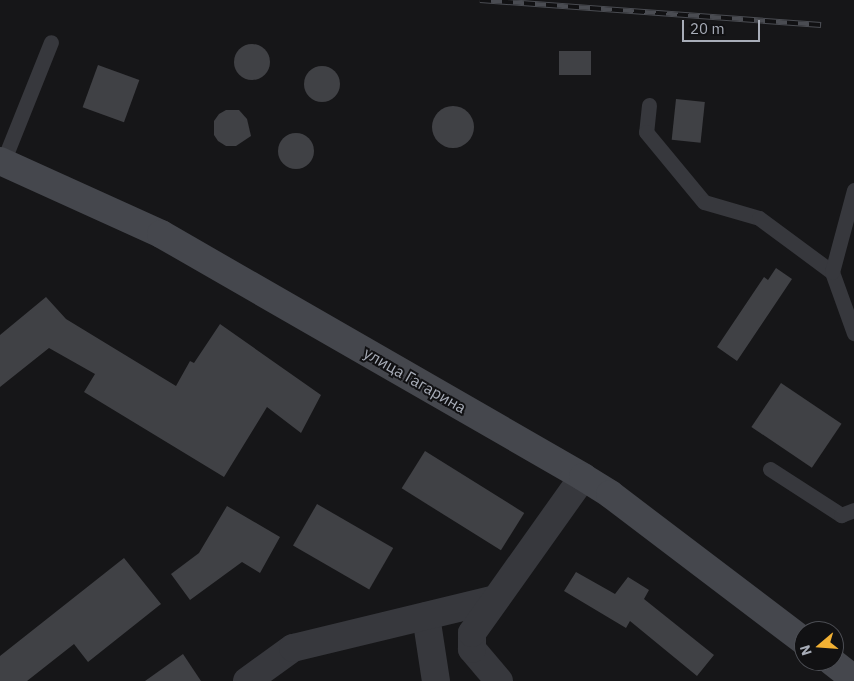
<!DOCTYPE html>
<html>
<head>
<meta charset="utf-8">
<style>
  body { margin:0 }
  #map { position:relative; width:854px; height:681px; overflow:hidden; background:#161618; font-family:"IBM Plex Sans",sans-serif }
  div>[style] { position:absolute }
  .building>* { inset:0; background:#404145; transform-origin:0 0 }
  .round { border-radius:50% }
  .lane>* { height:15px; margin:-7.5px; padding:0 7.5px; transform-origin:7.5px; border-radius:7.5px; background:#37383d }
  .street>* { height:28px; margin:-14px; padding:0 14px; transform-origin:14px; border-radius:14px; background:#37383d }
  .secondary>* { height:28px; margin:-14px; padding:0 14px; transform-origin:14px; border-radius:14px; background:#45474d }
  .rail>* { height:5.5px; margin-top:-2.75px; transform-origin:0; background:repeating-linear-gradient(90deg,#111113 0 11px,#4a4c52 0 22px); box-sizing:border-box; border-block:1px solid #4a4c52 }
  span { translate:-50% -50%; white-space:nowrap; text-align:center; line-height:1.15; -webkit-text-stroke:4px #111113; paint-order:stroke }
  .street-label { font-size:16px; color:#a8adb8 }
  .north { position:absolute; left:794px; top:621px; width:50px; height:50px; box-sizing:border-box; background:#111113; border:1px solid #4d4f55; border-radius:50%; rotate:252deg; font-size:14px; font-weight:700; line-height:20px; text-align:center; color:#a8adb8 }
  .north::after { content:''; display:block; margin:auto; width:18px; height:22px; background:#f2b134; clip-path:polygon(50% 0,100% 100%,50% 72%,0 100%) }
  .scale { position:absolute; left:682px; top:20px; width:78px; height:22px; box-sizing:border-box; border:2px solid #a8adb8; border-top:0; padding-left:6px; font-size:15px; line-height:18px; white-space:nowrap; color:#a8adb8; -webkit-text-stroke:4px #111113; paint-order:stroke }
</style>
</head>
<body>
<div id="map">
  <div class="building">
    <div class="round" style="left:234px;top:44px;width:36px;height:36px"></div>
    <div style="left:559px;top:51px;width:32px;height:24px"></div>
    <div style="left:98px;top:65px;width:44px;height:45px;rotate:20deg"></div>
    <div class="round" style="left:304px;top:66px;width:36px;height:36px"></div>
    <div style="left:676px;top:99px;width:29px;height:41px;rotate:6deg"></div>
    <div class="round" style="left:432px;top:106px;width:42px;height:42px"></div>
    <div style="clip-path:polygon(226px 110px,239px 110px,247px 119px,251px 136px,236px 146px,226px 146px,218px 141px,214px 135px,214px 121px,219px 114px)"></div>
    <div class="round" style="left:278px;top:133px;width:36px;height:36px"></div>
    <div style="clip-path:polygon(776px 268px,792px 279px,737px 361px,717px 347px,764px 277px,768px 280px)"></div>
    <div style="clip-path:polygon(46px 297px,66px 319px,176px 386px,190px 361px,194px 363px,220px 324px,321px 395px,301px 433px,267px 407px,224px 477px,84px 392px,95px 374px,49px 348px,0 387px,0 335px)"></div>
    <div style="left:781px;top:383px;width:73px;height:53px;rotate:34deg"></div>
    <div style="left:425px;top:451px;width:117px;height:44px;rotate:32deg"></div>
    <div style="left:317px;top:504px;width:88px;height:48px;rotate:30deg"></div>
    <div style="clip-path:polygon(227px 506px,280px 537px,260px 573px,242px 562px,190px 600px,171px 574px,199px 553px)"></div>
    <div style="clip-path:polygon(124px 558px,161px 604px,88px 662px,74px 644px,27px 681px,0 681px,0 656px)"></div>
    <div style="clip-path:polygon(576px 572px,615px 594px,628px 577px,649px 590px,644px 599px,714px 655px,697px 676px,630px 621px,626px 628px,564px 591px)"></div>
    <div style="clip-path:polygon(183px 654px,201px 681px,145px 681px)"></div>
  </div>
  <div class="lane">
    <div style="left:649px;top:105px;width:27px;rotate:96deg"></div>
    <div style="left:646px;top:132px;width:91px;rotate:50.4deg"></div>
    <div style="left:704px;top:202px;width:57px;rotate:16.2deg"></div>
    <div style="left:759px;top:218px;width:91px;rotate:36.5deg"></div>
    <div style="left:832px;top:272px;width:65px;rotate:70.2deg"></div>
    <div style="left:3px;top:162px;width:129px;rotate:-68.2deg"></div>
    <div style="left:832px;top:272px;width:85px;rotate:-75deg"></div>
    <div style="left:770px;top:469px;width:85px;rotate:32.9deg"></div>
    <div style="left:841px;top:515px;width:14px;rotate:-21deg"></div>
  </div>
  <div class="street">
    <div style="left:426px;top:616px;width:66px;rotate:81.3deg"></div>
    <div style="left:247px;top:681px;width:57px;rotate:-35.7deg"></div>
    <div style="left:293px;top:648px;width:208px;rotate:-13.6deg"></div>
    <div style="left:499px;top:681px;width:42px;rotate:-130.2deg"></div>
    <div style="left:472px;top:649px;width:16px;rotate:-90deg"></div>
    <div style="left:472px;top:633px;width:191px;rotate:-54.6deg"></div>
  </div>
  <div class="secondary">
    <div style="left:0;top:161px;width:177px;rotate:24.4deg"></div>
    <div style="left:161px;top:234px;width:487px;rotate:29.9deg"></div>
    <div style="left:583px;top:477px;width:32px;rotate:32deg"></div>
    <div style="left:610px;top:494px;width:243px;rotate:37.2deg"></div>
    <div style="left:831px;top:661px;width:29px;rotate:38deg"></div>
  </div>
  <div class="rail">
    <div style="left:480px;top:0;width:342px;rotate:4.2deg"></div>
  </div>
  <div class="street-label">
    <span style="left:415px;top:380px;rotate:30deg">улица Гагарина</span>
  </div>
  <div class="north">N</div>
  <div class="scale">20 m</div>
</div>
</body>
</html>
